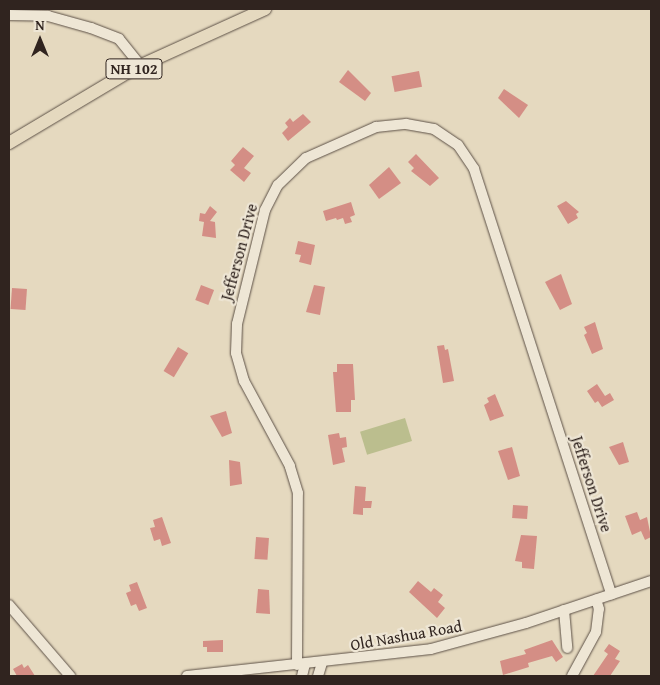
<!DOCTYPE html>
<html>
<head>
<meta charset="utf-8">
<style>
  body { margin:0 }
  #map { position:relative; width:660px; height:685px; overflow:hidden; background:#e5d9bf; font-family:"Gentium Book Plus",serif }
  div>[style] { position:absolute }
  .green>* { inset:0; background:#bbbe8e; transform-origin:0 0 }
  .building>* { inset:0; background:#d48e85; transform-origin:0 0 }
  .roads { filter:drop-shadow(0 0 1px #5d5147) drop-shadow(0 0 1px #5d5147) }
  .minor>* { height:10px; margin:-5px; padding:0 5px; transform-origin:5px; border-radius:5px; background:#eee6d5 }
  .major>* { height:12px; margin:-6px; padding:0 6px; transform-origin:6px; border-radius:6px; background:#e5d9bf }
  span { translate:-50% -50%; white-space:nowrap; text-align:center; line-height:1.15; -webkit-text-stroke:4.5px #eee6d5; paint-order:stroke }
  .shield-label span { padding:1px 4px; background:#eee6d5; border:1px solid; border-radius:4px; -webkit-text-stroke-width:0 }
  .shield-label { font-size:15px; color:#30241f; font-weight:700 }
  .street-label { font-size:16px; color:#30241f }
  .frame { position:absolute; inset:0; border:10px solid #30241f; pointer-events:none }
  .north { position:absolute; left:15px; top:15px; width:50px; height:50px; -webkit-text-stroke:4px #eee6d5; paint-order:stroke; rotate:0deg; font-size:14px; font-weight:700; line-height:20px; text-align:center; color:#30241f }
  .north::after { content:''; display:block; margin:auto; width:18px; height:22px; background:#30241f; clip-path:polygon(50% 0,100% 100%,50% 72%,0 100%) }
</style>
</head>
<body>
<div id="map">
  <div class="green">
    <div style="left:405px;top:418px;width:24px;height:47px;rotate:73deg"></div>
  </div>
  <div class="building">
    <div style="clip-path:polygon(348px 70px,371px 93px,365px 101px,339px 82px)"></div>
    <div style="left:419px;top:71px;width:16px;height:28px;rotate:79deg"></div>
    <div style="clip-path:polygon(504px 89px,528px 105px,519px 118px,498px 98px)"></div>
    <div style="clip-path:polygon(303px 114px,311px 122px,288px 141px,282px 133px,288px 127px,285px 123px,290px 118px,293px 122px)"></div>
    <div style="clip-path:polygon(243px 147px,254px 156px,244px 168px,251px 173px,244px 182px,230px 170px,235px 165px,231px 161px)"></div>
    <div style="clip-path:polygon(416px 154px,439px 178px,430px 186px,411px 171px,414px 168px,408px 162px)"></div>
    <div style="clip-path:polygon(389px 167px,401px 183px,379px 199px,369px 185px)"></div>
    <div style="clip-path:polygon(566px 201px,579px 212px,576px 214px,578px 218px,568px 224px,557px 206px)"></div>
    <div style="clip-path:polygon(351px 202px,355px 215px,350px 217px,352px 222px,345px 224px,343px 218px,337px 220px,336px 218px,326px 221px,323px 211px)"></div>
    <div style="clip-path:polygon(210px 206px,217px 212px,210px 221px,215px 222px,216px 238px,202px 236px,204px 222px,199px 221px,200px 213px,205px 214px)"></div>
    <div style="clip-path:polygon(298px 241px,315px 245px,311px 265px,299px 262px,301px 255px,295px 254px)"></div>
    <div style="clip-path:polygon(561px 274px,572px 304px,560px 310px,545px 282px)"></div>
    <div style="left:201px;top:285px;width:14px;height:16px;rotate:21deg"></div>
    <div style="clip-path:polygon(314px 285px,325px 287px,320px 315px,306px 312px)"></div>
    <div style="left:12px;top:288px;width:15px;height:21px;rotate:4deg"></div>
    <div style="clip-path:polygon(595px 322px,603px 349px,592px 354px,584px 335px,587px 333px,584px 327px)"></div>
    <div style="clip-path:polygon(444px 345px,445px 350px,448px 349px,454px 381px,443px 383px,437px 346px)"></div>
    <div style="left:178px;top:347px;width:12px;height:28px;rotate:31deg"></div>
    <div style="clip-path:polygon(337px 364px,353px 364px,355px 400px,351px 400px,351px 412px,336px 412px,333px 372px,337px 372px)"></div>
    <div style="clip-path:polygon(597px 384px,605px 396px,610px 393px,614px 400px,602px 407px,598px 401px,595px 403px,587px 391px)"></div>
    <div style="clip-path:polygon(495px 394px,504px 416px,490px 421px,484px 405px,489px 402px,487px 398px)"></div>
    <div style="clip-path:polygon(226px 411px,232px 433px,222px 437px,210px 416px)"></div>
    <div style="clip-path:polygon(339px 433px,340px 438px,346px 437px,347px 447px,342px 448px,345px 462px,333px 465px,328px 435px)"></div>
    <div style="clip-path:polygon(623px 442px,629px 462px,619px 465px,609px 447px)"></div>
    <div style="clip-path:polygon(512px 447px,520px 476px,508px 480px,498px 451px)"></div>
    <div style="clip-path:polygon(229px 460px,240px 462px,242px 484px,230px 486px)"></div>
    <div style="clip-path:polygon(355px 486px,366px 487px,365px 501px,372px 501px,371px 508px,363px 508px,363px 515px,353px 514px)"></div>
    <div style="left:513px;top:505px;width:15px;height:13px;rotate:4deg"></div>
    <div style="clip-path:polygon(637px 512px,640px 520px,647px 517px,651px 537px,645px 540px,641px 531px,632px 535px,625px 516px)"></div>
    <div style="clip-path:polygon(162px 517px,171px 543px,162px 546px,160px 539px,154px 541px,150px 528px,155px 527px,153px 520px)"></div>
    <div style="clip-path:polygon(521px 535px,537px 536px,534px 569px,522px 568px,522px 562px,515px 561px)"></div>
    <div style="left:256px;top:537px;width:13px;height:22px;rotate:4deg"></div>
    <div style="clip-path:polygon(418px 581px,431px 592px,434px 588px,443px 595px,438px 602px,445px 608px,437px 618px,409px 592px)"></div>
    <div style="clip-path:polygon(137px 582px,147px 608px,139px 611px,136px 604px,131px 606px,126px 593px,131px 591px,129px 585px)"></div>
    <div style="clip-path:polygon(258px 589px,269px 590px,270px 614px,256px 613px)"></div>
    <div style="clip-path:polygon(223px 640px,223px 652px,207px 652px,207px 647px,203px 647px,203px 641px)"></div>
    <div style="clip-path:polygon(552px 640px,563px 657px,556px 662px,552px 656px,528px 663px,529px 667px,503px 675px,500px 661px,526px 654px,524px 650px)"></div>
    <div style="clip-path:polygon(609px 644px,620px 651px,615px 659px,620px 661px,610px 676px,593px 676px,608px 654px,604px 651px)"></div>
    <div style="clip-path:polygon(22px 664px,24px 668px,28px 665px,35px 676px,17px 676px,13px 669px)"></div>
  </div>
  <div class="roads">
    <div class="minor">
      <div style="left:9px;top:15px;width:39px;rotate:1deg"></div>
      <div style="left:48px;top:16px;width:45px;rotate:15.6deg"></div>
      <div style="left:91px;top:28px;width:30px;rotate:21deg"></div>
      <div style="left:119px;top:39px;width:33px;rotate:51deg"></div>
      <div style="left:9px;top:605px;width:94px;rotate:49.3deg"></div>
      <div style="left:564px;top:610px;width:38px;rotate:85deg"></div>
      <div style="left:297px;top:665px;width:172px;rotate:-89.7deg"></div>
      <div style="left:298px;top:493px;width:28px;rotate:-107deg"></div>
      <div style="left:290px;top:466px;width:97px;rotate:-118.4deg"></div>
      <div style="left:244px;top:381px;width:29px;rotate:-106deg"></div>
      <div style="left:236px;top:353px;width:29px;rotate:-88deg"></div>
      <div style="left:237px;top:324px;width:117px;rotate:-76.2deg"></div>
      <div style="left:265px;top:210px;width:28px;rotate:-63deg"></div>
      <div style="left:278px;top:185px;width:39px;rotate:-44deg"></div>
      <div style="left:306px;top:158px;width:77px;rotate:-23.9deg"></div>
      <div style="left:376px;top:127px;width:30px;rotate:-6deg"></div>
      <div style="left:406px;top:124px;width:28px;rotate:10deg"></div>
      <div style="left:434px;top:129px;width:29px;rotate:34deg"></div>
      <div style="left:458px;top:145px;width:29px;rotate:56deg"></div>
      <div style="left:474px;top:169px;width:447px;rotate:72.1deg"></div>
      <div style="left:187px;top:676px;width:245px;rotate:-6.3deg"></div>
      <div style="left:431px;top:649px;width:98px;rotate:-15.3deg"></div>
      <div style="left:526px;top:623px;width:132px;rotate:-18.6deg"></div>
      <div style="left:302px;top:676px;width:12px;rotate:-76deg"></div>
      <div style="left:318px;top:676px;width:14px;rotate:-73deg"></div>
      <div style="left:572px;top:676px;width:50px;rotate:-61.4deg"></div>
      <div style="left:596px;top:632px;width:23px;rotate:-83deg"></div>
      <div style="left:599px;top:609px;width:10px;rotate:-107deg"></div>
    </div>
    <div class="major">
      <div style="left:9px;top:143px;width:147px;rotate:-30.8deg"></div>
      <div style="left:135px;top:68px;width:143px;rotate:-24.4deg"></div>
    </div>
  </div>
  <div class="shield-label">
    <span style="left:134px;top:69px">NH 102</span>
  </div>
  <div class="street-label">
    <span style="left:239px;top:252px;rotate:-75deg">Jefferson Drive</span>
    <span style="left:592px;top:484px;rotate:72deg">Jefferson Drive</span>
    <span style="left:406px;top:635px;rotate:-10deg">Old Nashua Road</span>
  </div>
  <div class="frame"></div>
  <div class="north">N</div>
</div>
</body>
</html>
